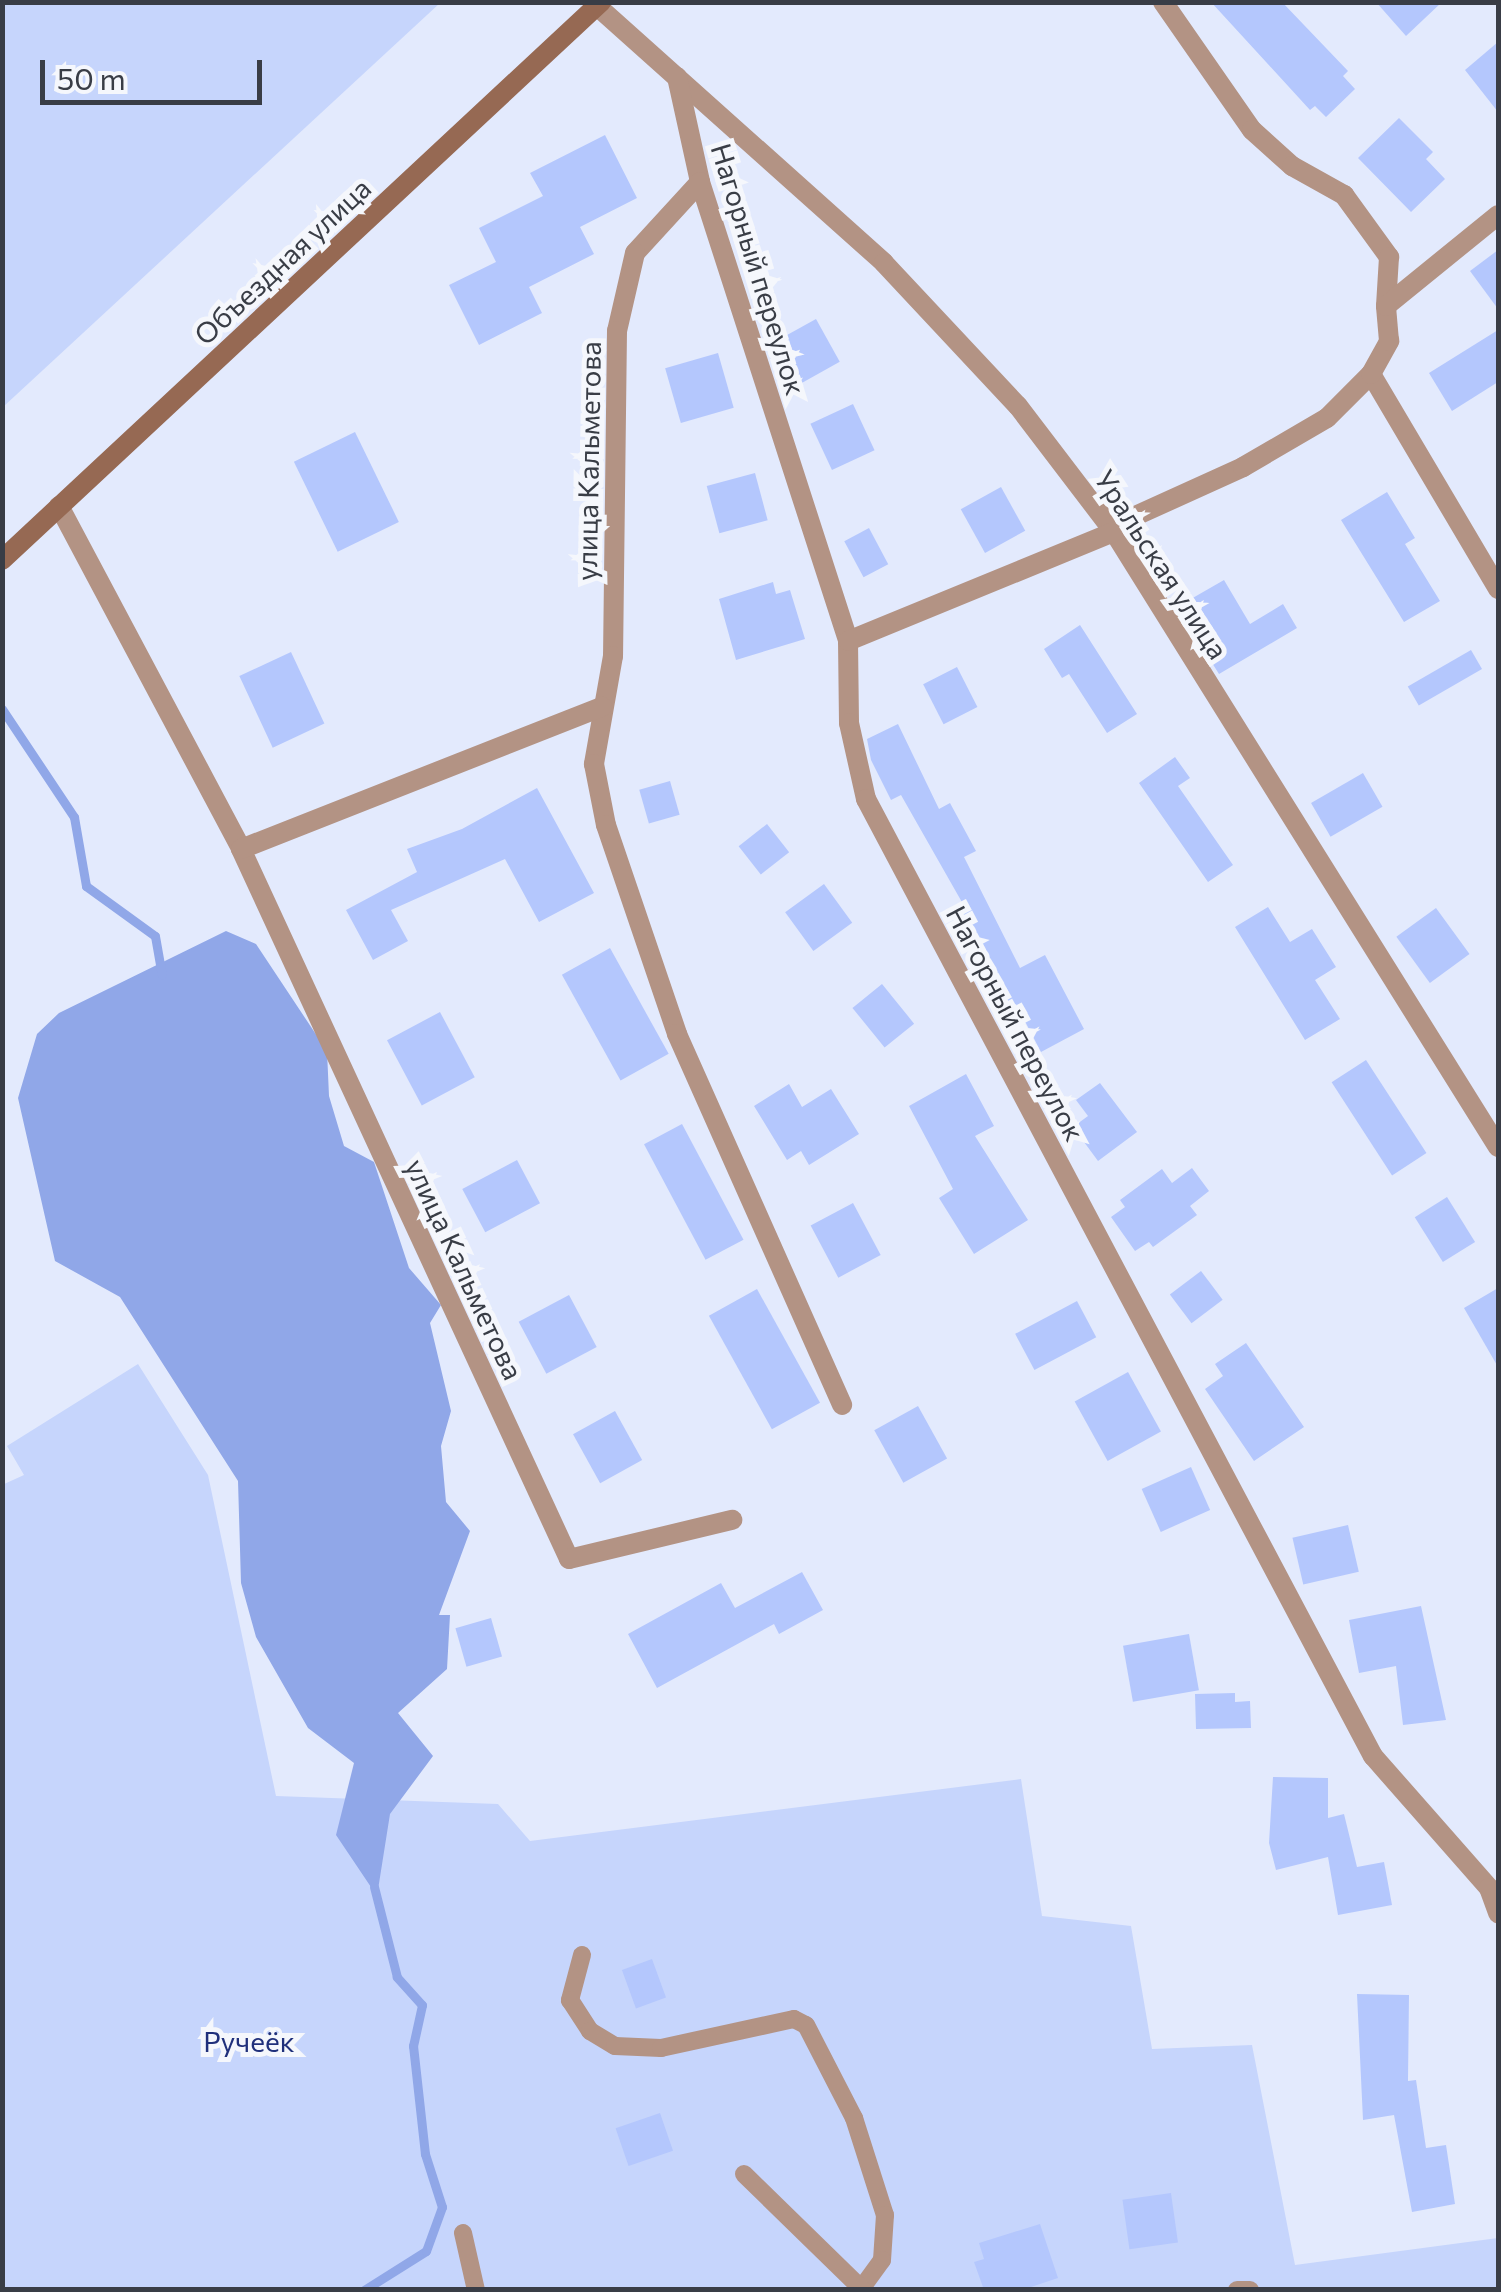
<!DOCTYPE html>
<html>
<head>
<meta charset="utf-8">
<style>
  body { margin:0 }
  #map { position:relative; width:1501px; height:2292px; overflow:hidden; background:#e3eafd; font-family:Commissioner,sans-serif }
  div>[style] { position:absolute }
  .green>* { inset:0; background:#c6d5fc }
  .water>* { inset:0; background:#90a7e8 }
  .stream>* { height:9px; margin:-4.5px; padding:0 4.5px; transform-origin:4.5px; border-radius:4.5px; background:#90a7e8 }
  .building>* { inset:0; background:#b4c7fd; transform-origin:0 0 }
  .lane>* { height:18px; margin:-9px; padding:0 9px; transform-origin:9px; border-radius:9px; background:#b39384 }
  .street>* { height:20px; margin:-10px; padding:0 10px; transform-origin:10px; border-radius:10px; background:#b39384 }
  .secondary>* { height:20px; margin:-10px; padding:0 10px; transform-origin:10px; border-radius:10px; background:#966953 }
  span { translate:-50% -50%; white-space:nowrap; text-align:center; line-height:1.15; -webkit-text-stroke:10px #f5f7fc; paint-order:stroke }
  .street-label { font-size:28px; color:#393d46 }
  .park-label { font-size:28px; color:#20307b }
  .frame { position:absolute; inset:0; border:5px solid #393d46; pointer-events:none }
  .scale { position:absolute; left:40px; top:60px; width:222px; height:45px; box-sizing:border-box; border:5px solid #393d46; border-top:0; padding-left:12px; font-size:30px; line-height:35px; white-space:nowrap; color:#393d46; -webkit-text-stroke:8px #f5f7fc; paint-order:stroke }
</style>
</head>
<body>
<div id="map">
  <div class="green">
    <div style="clip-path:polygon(3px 2px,440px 2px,440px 3px,3px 407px)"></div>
    <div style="clip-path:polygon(138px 1364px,208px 1475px,276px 1796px,498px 1804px,530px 1841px,1021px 1779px,1042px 1916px,1131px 1926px,1152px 2049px,1252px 2045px,1295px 2265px,1498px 2238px,1498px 2289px,3px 2289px,2px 1485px,24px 1475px,7px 1446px)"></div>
  </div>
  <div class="water">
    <div style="clip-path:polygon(226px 931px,256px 944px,327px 1051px,329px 1096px,344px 1146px,374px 1162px,409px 1268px,441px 1305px,430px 1323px,451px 1411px,441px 1446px,446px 1502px,470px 1531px,439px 1615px,450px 1615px,447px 1669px,398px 1713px,433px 1756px,390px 1814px,377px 1896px,336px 1835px,354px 1763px,308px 1728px,256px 1637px,241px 1583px,238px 1481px,120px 1297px,55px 1261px,18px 1098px,37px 1034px,59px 1013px)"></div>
  </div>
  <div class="stream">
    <div style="left:2px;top:709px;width:130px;rotate:56.3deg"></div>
    <div style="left:74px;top:817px;width:70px;rotate:80.1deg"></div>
    <div style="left:86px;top:886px;width:85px;rotate:35.9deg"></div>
    <div style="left:155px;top:936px;width:39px;rotate:80deg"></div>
    <div style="left:364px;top:2290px;width:73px;rotate:-32.2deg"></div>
    <div style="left:426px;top:2251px;width:47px;rotate:-70deg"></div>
    <div style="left:442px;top:2207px;width:56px;rotate:-107.8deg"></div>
    <div style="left:425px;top:2154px;width:109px;rotate:-96.3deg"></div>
    <div style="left:413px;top:2046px;width:42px;rotate:-77.6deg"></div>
    <div style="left:422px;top:2005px;width:38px;rotate:-132deg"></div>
    <div style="left:397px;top:1977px;width:93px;rotate:-104.3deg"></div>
  </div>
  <div class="building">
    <div style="clip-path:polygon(1211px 2px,1282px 2px,1348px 71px,1343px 76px,1355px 89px,1326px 117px,1315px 106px,1310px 110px)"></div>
    <div style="clip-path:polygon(1376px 2px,1442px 2px,1406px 36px)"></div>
    <div style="clip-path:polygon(1498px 42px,1498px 112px,1465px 70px)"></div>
    <div style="clip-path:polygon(1399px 118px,1433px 152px,1426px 159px,1445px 179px,1411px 212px,1358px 158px)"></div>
    <div style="clip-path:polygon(605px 135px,637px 198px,580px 227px,594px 254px,529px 287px,542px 313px,479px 345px,449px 285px,496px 262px,479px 228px,543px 196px,530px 173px)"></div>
    <div style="clip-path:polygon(1498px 250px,1498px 309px,1470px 271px)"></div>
    <div style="left:816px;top:319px;width:49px;height:46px;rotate:61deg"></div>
    <div style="clip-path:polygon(1498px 330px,1498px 382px,1452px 411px,1429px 373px)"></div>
    <div style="left:718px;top:353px;width:57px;height:55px;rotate:74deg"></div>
    <div style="left:853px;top:404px;width:51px;height:47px;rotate:65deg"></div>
    <div style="left:355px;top:432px;width:100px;height:68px;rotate:64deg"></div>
    <div style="left:755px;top:473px;width:49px;height:50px;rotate:75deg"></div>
    <div style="left:1001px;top:487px;width:50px;height:46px;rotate:61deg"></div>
    <div style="clip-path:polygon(1387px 492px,1415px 538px,1405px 544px,1440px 601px,1404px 622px,1341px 520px)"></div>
    <div style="left:869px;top:528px;width:41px;height:28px;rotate:62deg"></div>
    <div style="clip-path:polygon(1224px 580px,1250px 624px,1283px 604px,1297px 628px,1219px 674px,1177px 607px)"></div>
    <div style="clip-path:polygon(773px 582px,776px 594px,790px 590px,805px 639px,736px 660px,719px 599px)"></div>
    <div style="clip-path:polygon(1080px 625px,1137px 714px,1107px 733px,1069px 674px,1062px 678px,1044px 649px)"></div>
    <div style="left:1471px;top:650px;width:22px;height:73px;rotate:60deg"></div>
    <div style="left:291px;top:652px;width:79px;height:57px;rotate:65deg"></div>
    <div style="left:957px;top:667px;width:45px;height:38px;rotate:63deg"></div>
    <div style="clip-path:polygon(898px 724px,939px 809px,950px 803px,976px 851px,964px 857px,1020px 968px,1045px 955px,1084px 1029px,1041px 1052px,1016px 1004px,996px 1015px,968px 962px,980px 956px,956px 908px,963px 904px,901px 795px,891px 800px,871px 760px,867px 739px)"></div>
    <div style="clip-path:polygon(1175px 757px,1190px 778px,1178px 786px,1233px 865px,1208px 882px,1139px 783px)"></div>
    <div style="left:1363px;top:773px;width:39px;height:60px;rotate:60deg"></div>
    <div style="left:670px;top:781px;width:35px;height:32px;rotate:74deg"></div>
    <div style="clip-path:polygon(537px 788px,594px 893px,539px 922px,505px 859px,391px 910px,408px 941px,373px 960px,346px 910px,417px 872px,407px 849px,462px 829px)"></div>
    <div style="left:767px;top:824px;width:36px;height:36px;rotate:52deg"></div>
    <div style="left:824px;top:884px;width:48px;height:48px;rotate:54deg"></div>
    <div style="clip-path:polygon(1268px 907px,1290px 942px,1312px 929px,1336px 967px,1315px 980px,1340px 1019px,1305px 1040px,1235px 927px)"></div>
    <div style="left:1436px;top:908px;width:57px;height:49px;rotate:54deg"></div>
    <div style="left:610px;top:948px;width:121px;height:55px;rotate:61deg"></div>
    <div style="left:882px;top:984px;width:51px;height:38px;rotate:51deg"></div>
    <div style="left:440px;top:1012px;width:74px;height:60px;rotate:62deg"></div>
    <div style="left:1366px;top:1060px;width:111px;height:41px;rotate:57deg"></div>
    <div style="clip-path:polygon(966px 1074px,994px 1126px,975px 1136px,1028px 1220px,974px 1254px,939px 1198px,953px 1189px,909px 1106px)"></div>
    <div style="clip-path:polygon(1100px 1083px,1137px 1132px,1098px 1161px,1073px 1127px,1088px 1116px,1076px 1100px)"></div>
    <div style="clip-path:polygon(789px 1084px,802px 1107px,831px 1089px,859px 1134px,809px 1165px,801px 1151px,787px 1160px,754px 1106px)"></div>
    <div style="left:682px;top:1124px;width:131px;height:43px;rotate:62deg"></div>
    <div style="left:517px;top:1160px;width:49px;height:62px;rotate:62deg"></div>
    <div style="clip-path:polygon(1192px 1168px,1209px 1191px,1190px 1206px,1197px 1215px,1153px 1247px,1149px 1242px,1135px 1251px,1111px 1217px,1125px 1207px,1120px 1200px,1162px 1169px,1172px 1183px)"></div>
    <div style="left:1447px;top:1197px;width:53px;height:38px;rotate:58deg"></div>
    <div style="left:853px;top:1203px;width:59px;height:48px;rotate:62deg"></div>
    <div style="left:1201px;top:1271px;width:36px;height:39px;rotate:53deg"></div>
    <div style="clip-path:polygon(1498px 1288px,1498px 1367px,1464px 1308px)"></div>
    <div style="left:757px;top:1289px;width:130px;height:55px;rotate:61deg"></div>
    <div style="left:569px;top:1295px;width:59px;height:57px;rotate:62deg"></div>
    <div style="left:1077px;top:1301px;width:41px;height:70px;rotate:62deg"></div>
    <div style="clip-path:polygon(1246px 1343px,1304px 1427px,1254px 1461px,1205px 1389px,1223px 1376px,1215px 1364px)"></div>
    <div style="left:1128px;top:1372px;width:68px;height:61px;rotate:61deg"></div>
    <div style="left:918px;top:1406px;width:60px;height:50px;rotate:61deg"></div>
    <div style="left:615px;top:1411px;width:56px;height:48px;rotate:61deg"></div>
    <div style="left:1191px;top:1467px;width:47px;height:54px;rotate:66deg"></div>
    <div style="left:1348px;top:1525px;width:48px;height:57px;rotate:77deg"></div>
    <div style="clip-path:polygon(802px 1572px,823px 1610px,779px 1634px,774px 1624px,657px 1688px,628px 1634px,721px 1583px,735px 1608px)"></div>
    <div style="clip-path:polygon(1421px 1606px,1446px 1720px,1403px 1725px,1396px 1666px,1359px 1673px,1349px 1620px)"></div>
    <div style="left:491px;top:1618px;width:40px;height:37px;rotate:74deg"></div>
    <div style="left:1189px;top:1634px;width:57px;height:67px;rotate:80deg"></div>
    <div style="clip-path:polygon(1235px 1693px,1235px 1702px,1250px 1701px,1251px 1728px,1196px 1729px,1195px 1694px)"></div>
    <div style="clip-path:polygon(1273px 1777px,1328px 1778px,1328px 1818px,1344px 1814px,1357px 1867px,1384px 1862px,1392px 1905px,1338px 1915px,1328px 1857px,1276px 1870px,1269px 1843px)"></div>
    <div style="left:652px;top:1959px;width:41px;height:32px;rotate:70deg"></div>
    <div style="clip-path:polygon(1357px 1994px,1409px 1995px,1408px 2081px,1416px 2080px,1426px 2148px,1446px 2145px,1455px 2204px,1412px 2212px,1394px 2115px,1363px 2120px)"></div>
    <div style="left:660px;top:2113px;width:40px;height:47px;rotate:71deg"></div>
    <div style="left:1171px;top:2193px;width:50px;height:49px;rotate:82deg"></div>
    <div style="clip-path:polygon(1040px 2224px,1058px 2278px,1022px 2290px,984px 2290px,974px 2262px,984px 2259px,979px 2243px)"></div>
  </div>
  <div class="lane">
    <div style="left:582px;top:1955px;width:47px;rotate:104.9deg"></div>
    <div style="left:570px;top:2000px;width:37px;rotate:57deg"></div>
    <div style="left:590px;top:2031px;width:29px;rotate:31deg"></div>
    <div style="left:615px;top:2046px;width:46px;rotate:2.5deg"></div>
    <div style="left:661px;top:2048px;width:136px;rotate:-12.3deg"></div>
    <div style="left:794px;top:2019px;width:13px;rotate:27deg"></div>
    <div style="left:806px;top:2025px;width:105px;rotate:62.7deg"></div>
    <div style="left:854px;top:2118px;width:102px;rotate:72.3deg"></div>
    <div style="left:885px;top:2215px;width:45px;rotate:93.8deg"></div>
    <div style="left:882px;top:2260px;width:34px;rotate:126deg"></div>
    <div style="left:744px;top:2174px;width:166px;rotate:44.3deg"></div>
    <div style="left:463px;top:2233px;width:58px;rotate:77.2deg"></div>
    <div style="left:1237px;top:2290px;width:13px"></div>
  </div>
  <div class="street">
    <div style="left:1163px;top:2px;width:156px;rotate:55.2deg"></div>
    <div style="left:1252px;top:130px;width:54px;rotate:42deg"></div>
    <div style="left:1292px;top:166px;width:60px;rotate:29.1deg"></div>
    <div style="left:1344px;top:195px;width:77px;rotate:54deg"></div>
    <div style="left:1389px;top:257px;width:49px;rotate:93.5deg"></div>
    <div style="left:597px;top:6px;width:385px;rotate:41.8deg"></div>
    <div style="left:884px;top:263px;width:196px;rotate:46.9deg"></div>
    <div style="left:1018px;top:406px;width:158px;rotate:52.7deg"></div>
    <div style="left:1114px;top:532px;width:725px;rotate:58.02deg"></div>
    <div style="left:677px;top:77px;width:107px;rotate:77.6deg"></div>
    <div style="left:700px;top:182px;width:482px;rotate:72.1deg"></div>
    <div style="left:848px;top:641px;width:82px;rotate:89.3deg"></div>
    <div style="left:849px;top:723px;width:78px;rotate:77.4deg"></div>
    <div style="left:866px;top:799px;width:1083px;rotate:62.09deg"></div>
    <div style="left:1373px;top:1756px;width:176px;rotate:48.7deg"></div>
    <div style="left:1489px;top:1888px;width:27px;rotate:70deg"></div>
    <div style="left:700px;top:182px;width:96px;rotate:132.5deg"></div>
    <div style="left:635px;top:253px;width:80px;rotate:103deg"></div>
    <div style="left:617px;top:331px;width:325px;rotate:90.7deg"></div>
    <div style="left:613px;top:656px;width:110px;rotate:100deg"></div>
    <div style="left:594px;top:764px;width:62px;rotate:78.9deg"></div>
    <div style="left:606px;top:825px;width:221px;rotate:71.2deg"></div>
    <div style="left:677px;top:1034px;width:406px;rotate:66deg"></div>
    <div style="left:1371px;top:374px;width:250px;rotate:59.4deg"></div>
    <div style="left:59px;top:506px;width:388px;rotate:62deg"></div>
    <div style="left:241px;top:849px;width:782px;rotate:65.2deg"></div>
    <div style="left:569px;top:1559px;width:168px;rotate:-13.5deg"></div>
    <div style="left:1111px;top:527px;width:145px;rotate:-24.4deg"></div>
    <div style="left:1243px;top:467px;width:97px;rotate:-30.3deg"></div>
    <div style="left:1327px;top:418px;width:62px;rotate:-45deg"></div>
    <div style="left:1371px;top:374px;width:38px;rotate:-61deg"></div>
    <div style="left:1389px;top:341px;width:35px;rotate:-95deg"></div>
    <div style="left:1386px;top:306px;width:144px;rotate:-39.1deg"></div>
    <div style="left:848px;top:641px;width:287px;rotate:-22.3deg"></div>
    <div style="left:241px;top:849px;width:388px;rotate:-21.5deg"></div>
  </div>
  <div class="secondary">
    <div style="left:2px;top:560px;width:819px;rotate:-42.97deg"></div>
  </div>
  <div class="street-label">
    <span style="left:282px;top:261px;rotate:-43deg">Объездная улица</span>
    <span style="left:759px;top:269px;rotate:73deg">Нагорный переулок</span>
    <span style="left:588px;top:461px;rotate:-89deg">улица Кальметова</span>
    <span style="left:1162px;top:564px;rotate:57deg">Уральская улица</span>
    <span style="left:1016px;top:1023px;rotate:62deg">Нагорный переулок</span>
    <span style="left:465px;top:1269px;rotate:65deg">улица Кальметова</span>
  </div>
  <div class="park-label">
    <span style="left:249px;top:2041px">Ручеёк</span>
  </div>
  <div class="frame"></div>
  <div class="scale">50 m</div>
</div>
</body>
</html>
